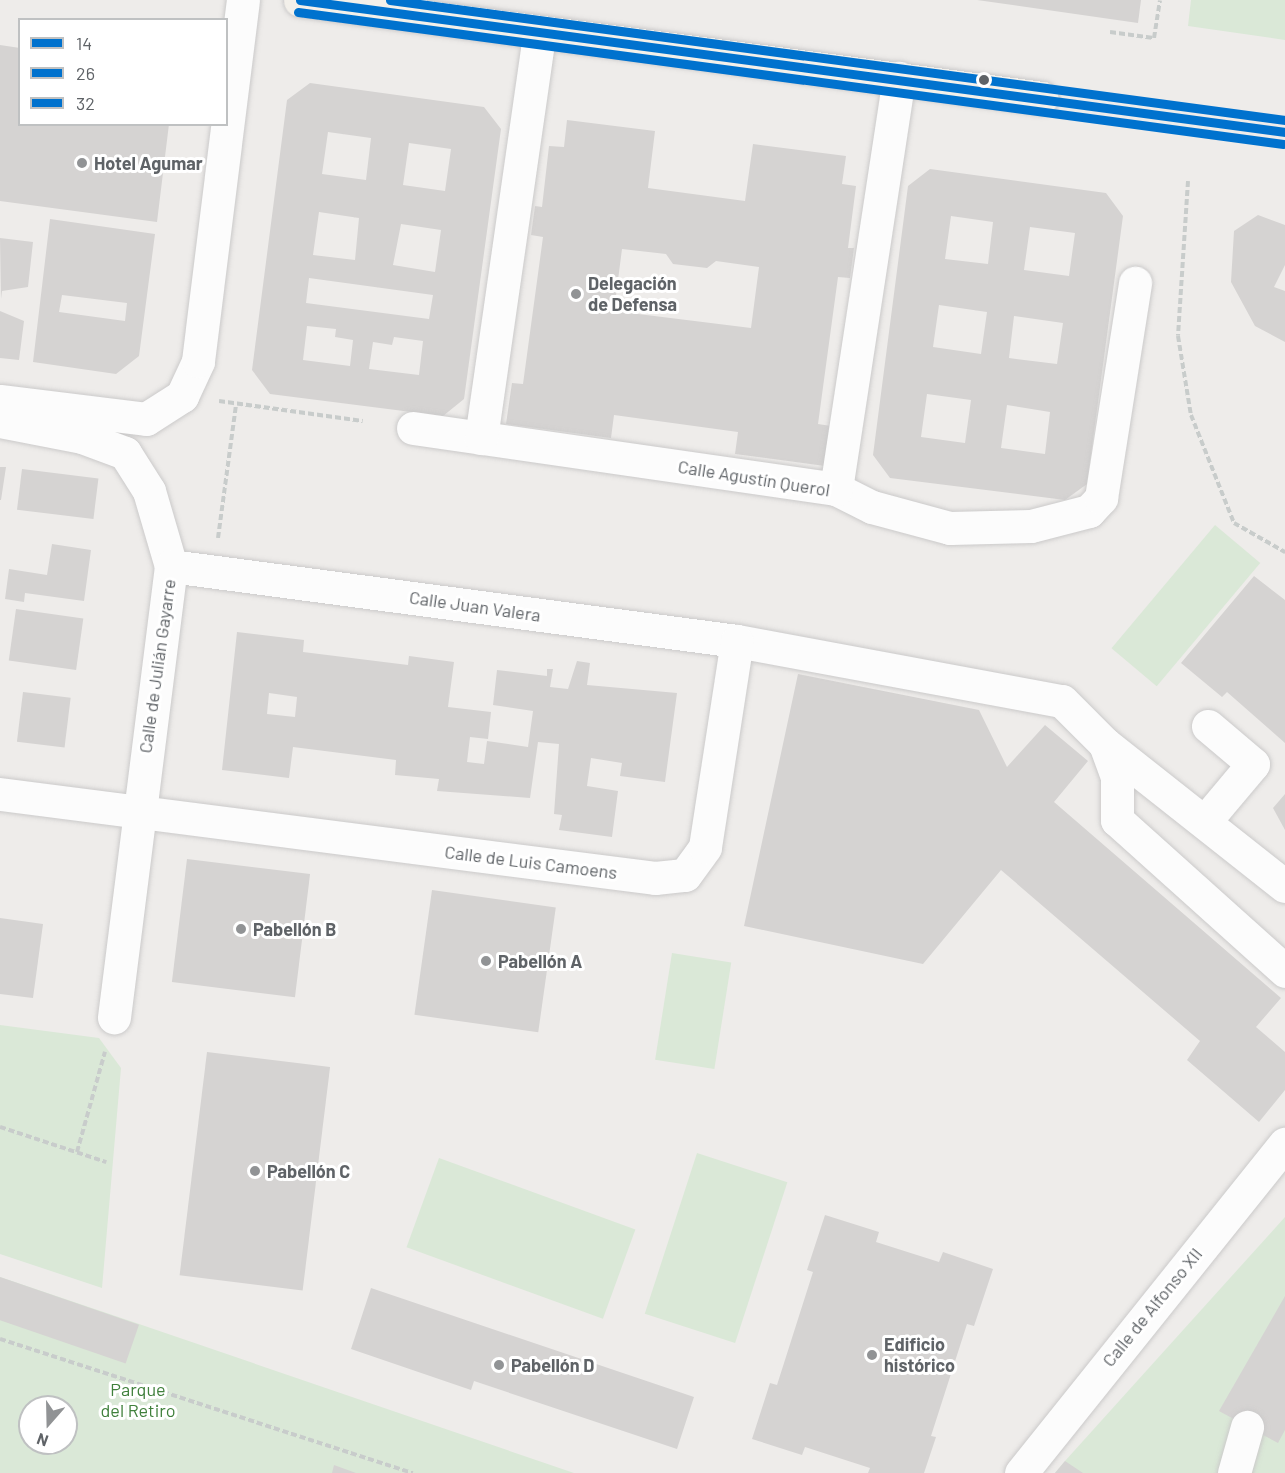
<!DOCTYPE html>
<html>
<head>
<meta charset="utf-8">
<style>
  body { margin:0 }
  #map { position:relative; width:1285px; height:1473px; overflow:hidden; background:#eeecea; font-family:Barlow,sans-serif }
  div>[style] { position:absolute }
  .green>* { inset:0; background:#dae8d7; transform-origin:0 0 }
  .building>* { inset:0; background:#d5d3d2; transform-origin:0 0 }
  .path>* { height:4px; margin-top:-2px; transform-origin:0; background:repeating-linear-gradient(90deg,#c8cccb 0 6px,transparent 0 9px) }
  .roads { filter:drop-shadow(0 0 2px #cbcaca) drop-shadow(0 0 2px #cbcaca) }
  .minor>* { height:33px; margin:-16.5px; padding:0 16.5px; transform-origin:16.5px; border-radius:16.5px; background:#fcfcfc }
  .major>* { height:33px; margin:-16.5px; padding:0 16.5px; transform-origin:16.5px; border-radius:16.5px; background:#f3f0ea }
  .bus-1>* { height:9px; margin:-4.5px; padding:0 4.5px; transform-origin:4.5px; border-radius:4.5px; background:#0072ce }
  .bus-2>* { height:9px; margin:-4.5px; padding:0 4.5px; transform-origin:4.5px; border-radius:4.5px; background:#0072ce }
  .bus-3>* { height:9px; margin:-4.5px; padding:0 4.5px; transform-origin:4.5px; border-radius:4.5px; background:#0072ce }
  .dots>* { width:16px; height:16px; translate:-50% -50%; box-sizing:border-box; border:3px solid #fff; border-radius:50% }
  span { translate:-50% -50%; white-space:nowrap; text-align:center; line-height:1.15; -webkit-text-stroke:6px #fff; paint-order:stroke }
  .poi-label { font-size:18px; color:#5f6367; font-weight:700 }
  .left { translate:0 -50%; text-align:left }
  .street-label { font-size:18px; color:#5f6367 }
  .park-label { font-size:18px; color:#40803c }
  .legend { position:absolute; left:18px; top:18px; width:210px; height:108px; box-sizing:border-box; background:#fff; border:2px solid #bfc1c2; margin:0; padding:8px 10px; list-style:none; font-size:18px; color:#5f6367 }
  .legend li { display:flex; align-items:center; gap:12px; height:30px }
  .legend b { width:30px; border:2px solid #bfc1c2 }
  .north { position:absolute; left:18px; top:1395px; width:60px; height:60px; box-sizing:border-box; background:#fff; border:2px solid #bfc1c2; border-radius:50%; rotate:200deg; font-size:16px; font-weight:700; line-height:24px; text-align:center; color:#5f6367 }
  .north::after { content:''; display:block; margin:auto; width:21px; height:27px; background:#919395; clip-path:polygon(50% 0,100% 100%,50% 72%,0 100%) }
</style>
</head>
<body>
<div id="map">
  <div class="green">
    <div style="clip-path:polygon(1191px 0,1285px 0,1285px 40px,1188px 26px)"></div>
    <div style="left:1215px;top:525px;width:59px;height:161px;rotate:40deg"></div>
    <div style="left:672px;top:953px;width:60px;height:108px;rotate:9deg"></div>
    <div style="clip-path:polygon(0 1025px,99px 1038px,121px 1068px,102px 1288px,0 1254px)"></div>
    <div style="left:697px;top:1153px;width:95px;height:169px;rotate:18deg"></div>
    <div style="left:439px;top:1158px;width:209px;height:95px;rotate:20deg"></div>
    <div style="clip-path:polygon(1285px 1217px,1285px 1473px,1055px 1473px,1065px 1461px)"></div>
    <div style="clip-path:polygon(evenodd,0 1277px,139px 1324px,574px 1473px,0 1473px,0 1277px,30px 1407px,66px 1407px,66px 1443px,30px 1443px,30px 1407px)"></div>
  </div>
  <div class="building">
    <div style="clip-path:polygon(977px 0,1141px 0,1138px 23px)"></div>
    <div style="clip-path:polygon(0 45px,20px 48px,20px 124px,169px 124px,157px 222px,0 201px)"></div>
    <div style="clip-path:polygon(evenodd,310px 83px,484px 107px,501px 129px,464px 399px,443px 416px,270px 394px,252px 370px,287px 100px,310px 83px,328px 132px,371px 138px,366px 180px,322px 174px,328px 132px,310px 83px,409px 143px,451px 149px,445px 191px,403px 185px,409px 143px,310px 83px,319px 212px,359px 218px,355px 260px,313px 255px,319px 212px,310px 83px,401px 224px,441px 230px,435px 272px,393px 265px,401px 224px,310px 83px,309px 278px,433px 295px,429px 319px,306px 303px,309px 278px,310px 83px,307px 326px,336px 329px,335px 337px,353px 340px,350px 366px,303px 360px,307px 326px,310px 83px,394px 337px,423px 341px,419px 375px,369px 369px,373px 342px,392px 345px,394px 337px)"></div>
    <div style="clip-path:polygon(evenodd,567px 120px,655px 131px,648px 188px,745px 201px,753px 144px,846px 156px,842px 184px,856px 186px,848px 248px,854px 248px,850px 278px,838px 277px,818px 424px,831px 426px,825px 466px,735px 454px,738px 432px,614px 415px,611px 438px,506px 424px,512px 383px,523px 384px,543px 237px,531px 235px,535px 206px,542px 207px,549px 146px,564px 147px,567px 120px,622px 249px,666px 254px,673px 264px,707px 268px,716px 261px,759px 267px,751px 328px,614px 311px,622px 249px)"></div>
    <div style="clip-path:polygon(evenodd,930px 169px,1106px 193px,1123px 216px,1087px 484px,1065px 500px,890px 478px,873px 455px,908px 186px,930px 169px,951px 216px,993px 222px,988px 264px,945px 259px,951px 216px,930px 169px,1030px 227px,1075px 233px,1069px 276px,1024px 270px,1030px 227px,930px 169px,939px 305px,987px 312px,981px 354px,933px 347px,939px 305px,930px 169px,1014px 316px,1063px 323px,1057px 364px,1009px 358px,1014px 316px,930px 169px,927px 394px,971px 400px,965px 443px,921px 437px,927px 394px,930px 169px,1007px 405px,1050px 412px,1045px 454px,1001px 448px,1007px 405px)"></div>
    <div style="clip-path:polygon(1258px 215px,1285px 225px,1285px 265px,1274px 287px,1285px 291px,1285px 342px,1255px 326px,1231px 282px,1234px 231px)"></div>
    <div style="clip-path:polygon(evenodd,50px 219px,155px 234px,139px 356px,116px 374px,33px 362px,50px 219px,62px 295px,127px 303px,125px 321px,59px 312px,62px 295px)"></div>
    <div style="clip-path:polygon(0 238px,33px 242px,28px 287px,2px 291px,1px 299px)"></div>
    <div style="clip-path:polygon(0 311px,24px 321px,19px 360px,0 358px)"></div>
    <div style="clip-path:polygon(0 467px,6px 467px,1px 500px,0 500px)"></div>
    <div style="left:22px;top:469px;width:77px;height:41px;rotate:7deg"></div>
    <div style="clip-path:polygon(52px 544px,91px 550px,84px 601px,25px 593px,24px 602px,5px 599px,9px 569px,47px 575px)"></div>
    <div style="clip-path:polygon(1254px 576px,1285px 600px,1285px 743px,1227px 692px,1222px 697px,1181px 663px)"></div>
    <div style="left:16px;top:609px;width:68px;height:52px;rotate:8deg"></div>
    <div style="clip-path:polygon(evenodd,237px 632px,304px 640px,303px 652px,408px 665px,409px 656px,454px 662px,448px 707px,491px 712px,488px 739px,470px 737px,467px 762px,484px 764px,487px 741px,528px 747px,533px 711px,493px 705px,497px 670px,547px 676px,547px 669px,553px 669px,550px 687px,568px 689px,577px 661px,590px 663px,587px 685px,677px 693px,665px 782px,620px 776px,622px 763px,591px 758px,587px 786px,618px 791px,612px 837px,559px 830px,562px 815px,554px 814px,559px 744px,538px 742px,530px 798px,437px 791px,439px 779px,395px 775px,396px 760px,293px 747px,289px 778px,222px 770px,237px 632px,269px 693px,297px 697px,295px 717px,267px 714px,269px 693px)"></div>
    <div style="clip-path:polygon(798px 674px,979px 710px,1007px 767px,1045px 725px,1088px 761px,1054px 802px,1281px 998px,1256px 1027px,1285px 1052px,1285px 1090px,1259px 1122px,1187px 1060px,1200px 1041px,1001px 870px,923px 964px,744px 926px)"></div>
    <div style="left:23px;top:692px;width:48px;height:50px;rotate:7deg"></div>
    <div style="clip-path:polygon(1285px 794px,1285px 830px,1273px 808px)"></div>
    <div style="left:187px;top:859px;width:124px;height:124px;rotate:7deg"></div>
    <div style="left:432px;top:890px;width:125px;height:126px;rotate:8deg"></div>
    <div style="clip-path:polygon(0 918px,43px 924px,33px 998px,0 994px)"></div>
    <div style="left:207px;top:1052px;width:124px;height:225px;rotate:7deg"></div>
    <div style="clip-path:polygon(825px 1215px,879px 1232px,876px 1242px,939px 1262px,943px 1252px,993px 1269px,974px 1326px,967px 1324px,931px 1436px,936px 1437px,924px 1473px,868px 1473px,870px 1468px,805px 1447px,802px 1455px,752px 1439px,770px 1383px,777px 1385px,813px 1272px,807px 1270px)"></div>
    <div style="left:0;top:1277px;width:147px;height:41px;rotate:19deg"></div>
    <div style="clip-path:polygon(371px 1288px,694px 1397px,677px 1449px,474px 1381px,471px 1390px,351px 1349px)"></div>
    <div style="clip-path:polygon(1285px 1296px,1285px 1430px,1278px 1443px,1219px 1411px)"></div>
    <div style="clip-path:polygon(1065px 1461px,1083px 1473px,1055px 1473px)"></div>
    <div style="clip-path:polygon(334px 1465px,356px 1473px,332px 1473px)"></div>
  </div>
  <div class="path">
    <div style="left:1110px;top:32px;width:44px;rotate:7.8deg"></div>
    <div style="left:1154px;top:38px;width:38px;rotate:-81deg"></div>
    <div style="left:1188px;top:181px;width:155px;rotate:93.7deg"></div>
    <div style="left:1178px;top:336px;width:80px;rotate:80.7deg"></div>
    <div style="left:1191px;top:415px;width:116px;rotate:68.3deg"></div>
    <div style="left:1234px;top:523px;width:59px;rotate:29.6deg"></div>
    <div style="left:219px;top:401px;width:145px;rotate:7.9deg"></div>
    <div style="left:218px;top:538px;width:135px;rotate:-82.3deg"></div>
    <div style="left:0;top:1127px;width:112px;rotate:18.3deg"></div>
    <div style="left:77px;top:1152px;width:104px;rotate:-74.4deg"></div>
    <div style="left:0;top:1339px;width:434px;rotate:18deg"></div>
  </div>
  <div class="roads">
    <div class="minor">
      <div style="left:0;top:401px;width:147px;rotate:7deg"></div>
      <div style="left:146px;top:419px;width:43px;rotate:-32.6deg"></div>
      <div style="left:182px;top:396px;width:38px;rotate:-65deg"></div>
      <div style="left:198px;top:361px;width:364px;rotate:-82.9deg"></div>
      <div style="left:0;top:421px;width:84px;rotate:11deg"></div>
      <div style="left:82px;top:437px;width:46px;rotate:20.4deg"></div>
      <div style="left:125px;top:453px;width:45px;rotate:57.7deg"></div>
      <div style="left:149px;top:491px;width:78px;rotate:73.7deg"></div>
      <div style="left:171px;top:566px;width:455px;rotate:97.2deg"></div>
      <div style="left:413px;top:428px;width:427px;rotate:8.2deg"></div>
      <div style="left:836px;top:489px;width:40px;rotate:26.6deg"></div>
      <div style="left:872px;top:507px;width:81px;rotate:15.1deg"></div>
      <div style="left:950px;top:528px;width:81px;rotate:-1.4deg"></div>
      <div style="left:1031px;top:526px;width:60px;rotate:-14.5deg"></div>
      <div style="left:1089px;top:511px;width:18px;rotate:-47deg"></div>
      <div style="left:1101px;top:498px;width:218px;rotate:-81deg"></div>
      <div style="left:481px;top:438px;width:408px;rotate:-81.8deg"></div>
      <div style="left:836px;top:489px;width:416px;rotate:-81.3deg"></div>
      <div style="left:171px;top:566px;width:571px;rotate:7.55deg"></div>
      <div style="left:737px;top:641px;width:330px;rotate:10.5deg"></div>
      <div style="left:1062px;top:701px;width:61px;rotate:45deg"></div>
      <div style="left:1105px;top:744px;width:35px;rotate:70deg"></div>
      <div style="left:1117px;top:777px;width:43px;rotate:90deg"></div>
      <div style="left:1117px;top:820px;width:226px;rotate:41.9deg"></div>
      <div style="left:1105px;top:744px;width:229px;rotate:38.3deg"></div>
      <div style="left:0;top:794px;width:660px;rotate:7.31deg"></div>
      <div style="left:655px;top:878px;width:30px;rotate:-6deg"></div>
      <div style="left:685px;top:875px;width:34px;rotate:-54deg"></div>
      <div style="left:705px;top:847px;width:208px;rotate:-81.2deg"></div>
      <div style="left:1206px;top:820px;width:73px;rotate:-50deg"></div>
      <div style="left:1253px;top:764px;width:59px;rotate:-139.8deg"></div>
      <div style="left:1021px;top:1473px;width:422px;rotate:-51.3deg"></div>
      <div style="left:1234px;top:1473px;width:48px;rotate:-74.2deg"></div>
    </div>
    <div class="major">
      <div style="left:300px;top:0;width:748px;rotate:7.52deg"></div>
    </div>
  </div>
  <div class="bus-1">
    <div style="left:300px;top:0;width:994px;rotate:7.63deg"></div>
  </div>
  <div class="bus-2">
    <div style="left:298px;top:12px;width:994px;rotate:7.63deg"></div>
  </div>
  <div class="bus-3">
    <div style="left:390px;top:0;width:903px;rotate:7.64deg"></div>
  </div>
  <div class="dots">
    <div style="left:984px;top:80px;background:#5f6367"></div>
    <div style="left:82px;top:163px;background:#919395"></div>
    <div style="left:576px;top:294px;background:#919395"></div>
    <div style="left:241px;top:929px;background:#919395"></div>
    <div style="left:486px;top:961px;background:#919395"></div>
    <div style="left:255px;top:1171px;background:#919395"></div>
    <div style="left:872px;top:1355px;background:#919395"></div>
    <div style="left:499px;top:1365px;background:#919395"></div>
  </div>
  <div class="poi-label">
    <span class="left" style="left:94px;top:163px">Hotel Agumar</span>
    <span class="left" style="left:588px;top:294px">Delegación<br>de Defensa</span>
    <span class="left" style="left:253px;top:929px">Pabellón B</span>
    <span class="left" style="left:498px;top:961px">Pabellón A</span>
    <span class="left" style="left:267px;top:1171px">Pabellón C</span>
    <span class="left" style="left:884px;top:1355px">Edificio<br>histórico</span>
    <span class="left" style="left:511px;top:1365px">Pabellón D</span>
  </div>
  <div class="street-label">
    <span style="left:754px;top:478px;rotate:9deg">Calle Agustín Querol</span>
    <span style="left:475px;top:606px;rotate:8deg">Calle Juan Valera</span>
    <span style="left:157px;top:666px;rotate:-82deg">Calle de Julián Gayarre</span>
    <span style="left:531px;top:862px;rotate:7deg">Calle de Luis Camoens</span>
    <span style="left:1152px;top:1307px;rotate:-51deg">Calle de Alfonso XII</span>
  </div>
  <div class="park-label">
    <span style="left:138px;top:1400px">Parque<br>del Retiro</span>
  </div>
  <ul class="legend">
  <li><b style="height:8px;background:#0072ce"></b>14</li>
  <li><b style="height:8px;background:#0072ce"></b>26</li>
  <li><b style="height:8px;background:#0072ce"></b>32</li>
  </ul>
  <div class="north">N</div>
</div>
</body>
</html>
